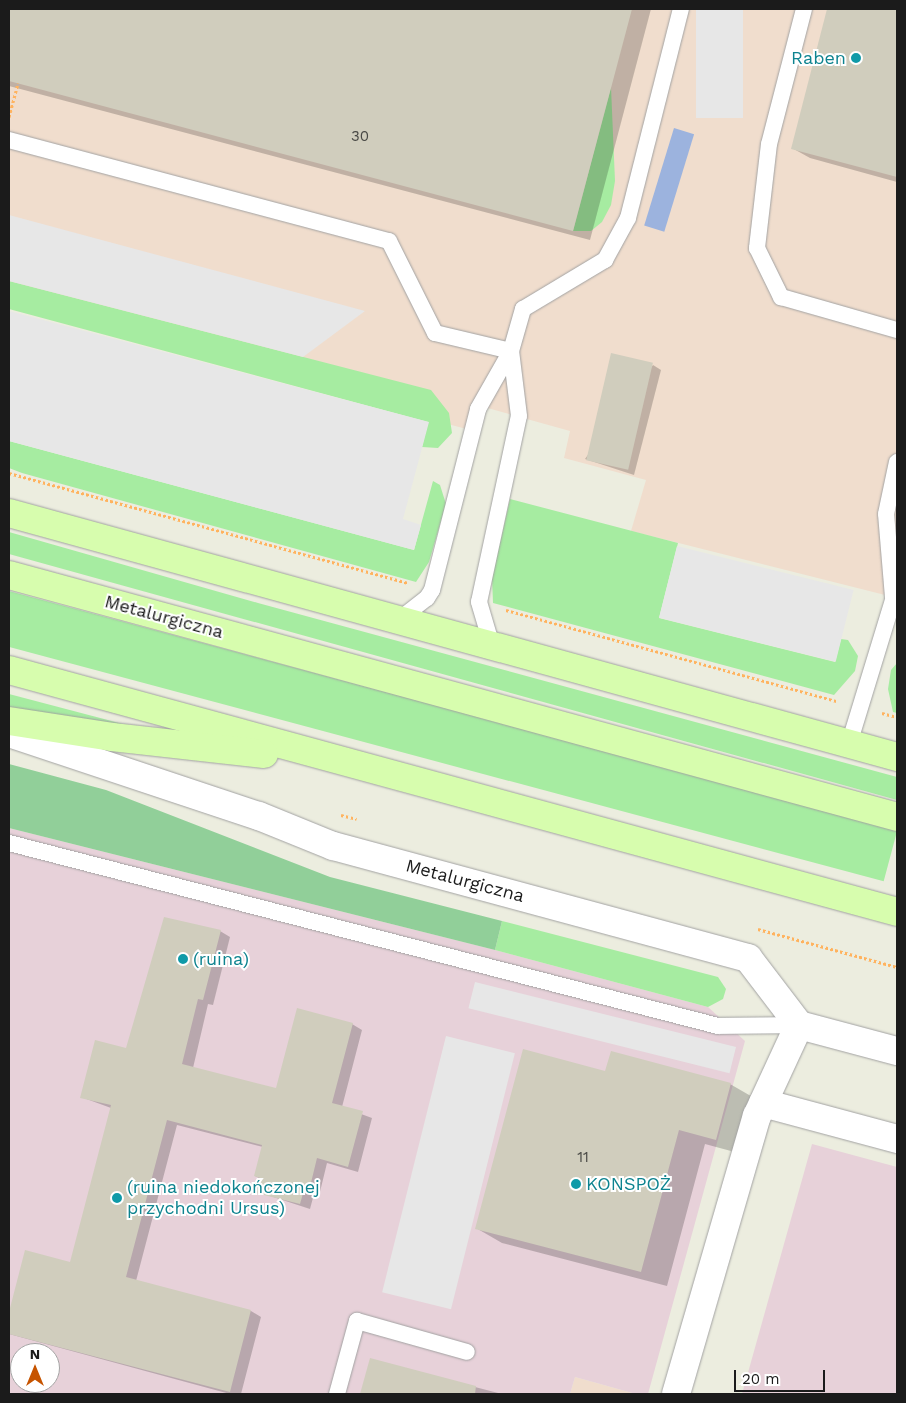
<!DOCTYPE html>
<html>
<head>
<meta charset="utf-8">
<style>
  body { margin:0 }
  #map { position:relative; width:906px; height:1403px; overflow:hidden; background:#eceddf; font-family:"Work Sans",sans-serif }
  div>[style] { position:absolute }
  .commercial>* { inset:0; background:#f0ddcd }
  .industrial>* { inset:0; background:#e7d1d9 }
  .grass>* { inset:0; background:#a6eca1; transform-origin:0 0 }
  .forest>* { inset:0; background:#91cf99 }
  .parking>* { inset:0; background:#e7e7e7; transform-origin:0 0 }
  .water>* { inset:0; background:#9cb3de; transform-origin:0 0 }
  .shadow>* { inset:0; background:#0003 }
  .building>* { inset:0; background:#d0cdbd; transform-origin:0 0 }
  .path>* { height:3px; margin-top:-1.5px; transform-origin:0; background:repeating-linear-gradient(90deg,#ffb35f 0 2.5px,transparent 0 5px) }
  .roads { filter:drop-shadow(0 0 1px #a2a2a2) drop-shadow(0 0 1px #a2a2a2) }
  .lane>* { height:16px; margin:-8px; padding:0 8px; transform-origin:8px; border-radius:8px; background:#fff }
  .street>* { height:28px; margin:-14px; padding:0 14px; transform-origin:14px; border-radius:14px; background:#fff }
  .secondary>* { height:28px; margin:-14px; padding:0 14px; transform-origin:14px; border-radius:14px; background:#d7fdae }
  .dots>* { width:14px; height:14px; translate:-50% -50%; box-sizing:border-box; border:2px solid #fff; border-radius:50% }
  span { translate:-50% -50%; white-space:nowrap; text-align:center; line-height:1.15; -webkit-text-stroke:4px #fff; paint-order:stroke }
  .number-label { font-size:15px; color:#484844 }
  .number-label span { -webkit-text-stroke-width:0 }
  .culture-label { font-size:18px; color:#0d838f }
  .right { translate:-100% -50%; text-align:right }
  .left { translate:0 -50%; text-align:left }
  .street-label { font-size:18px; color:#1b1b1b }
  .frame { position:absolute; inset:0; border:10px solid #1b1b1b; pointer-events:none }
  .north { position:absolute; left:10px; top:1343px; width:50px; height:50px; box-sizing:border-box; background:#fff; border:1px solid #a4a4a4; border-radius:50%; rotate:0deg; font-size:14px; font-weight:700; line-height:20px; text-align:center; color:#1b1b1b }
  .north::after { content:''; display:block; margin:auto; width:18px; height:22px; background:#c65400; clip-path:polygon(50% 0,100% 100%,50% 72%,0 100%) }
  .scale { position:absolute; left:734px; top:1370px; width:91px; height:22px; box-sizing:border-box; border:2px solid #1b1b1b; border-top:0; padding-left:6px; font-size:15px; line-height:18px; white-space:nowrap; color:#1b1b1b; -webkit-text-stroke:4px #fff; paint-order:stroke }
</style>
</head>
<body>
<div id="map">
  <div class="commercial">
    <div style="clip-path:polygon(9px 9px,897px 9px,897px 598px,631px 531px,646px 480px,564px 458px,570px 431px,484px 407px,478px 432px,9px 308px)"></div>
    <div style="clip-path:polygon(575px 1377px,636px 1394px,570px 1394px)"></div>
  </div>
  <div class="industrial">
    <div style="clip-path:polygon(evenodd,9px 828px,495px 950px,708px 1007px,745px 1041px,648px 1394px,636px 1394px,575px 1377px,570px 1394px,9px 1394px,9px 828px,20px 1353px,50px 1353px,50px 1383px,20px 1383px,20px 1353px)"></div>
    <div style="clip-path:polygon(812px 1144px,897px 1167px,897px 1394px,742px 1394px)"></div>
  </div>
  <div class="grass">
    <div style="clip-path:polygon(611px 87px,615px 181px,611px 205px,602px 222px,591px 231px,573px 231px)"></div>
    <div style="clip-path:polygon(9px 281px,431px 390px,449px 413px,452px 433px,438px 448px,422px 447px,428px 422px,9px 309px)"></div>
    <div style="clip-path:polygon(9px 441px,414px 550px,433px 481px,440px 485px,446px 504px,429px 562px,416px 582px,22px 473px,9px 468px)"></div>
    <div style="clip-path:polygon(510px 499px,678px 543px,659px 618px,835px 662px,841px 639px,848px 640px,858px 656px,855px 671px,834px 695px,493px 603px,492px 578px)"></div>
    <div style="clip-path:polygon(9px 532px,258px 603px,897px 777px,897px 800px,9px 554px)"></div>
    <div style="left:9px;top:591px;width:920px;height:54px;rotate:15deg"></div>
    <div style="clip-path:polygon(897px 663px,897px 713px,893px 712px,888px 689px,891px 670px)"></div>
    <div style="clip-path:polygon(9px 694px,142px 729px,9px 709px)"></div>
    <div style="clip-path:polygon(502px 921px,718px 977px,726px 989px,723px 999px,708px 1007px,495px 950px)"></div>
  </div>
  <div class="forest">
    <div style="clip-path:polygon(9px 764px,106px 790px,330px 877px,502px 921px,495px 950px,9px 828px)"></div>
  </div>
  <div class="parking">
    <div style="left:696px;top:9px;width:47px;height:109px"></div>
    <div style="clip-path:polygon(9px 215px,365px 311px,303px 357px,9px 281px)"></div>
    <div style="clip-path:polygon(9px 311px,429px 422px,403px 519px,421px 525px,414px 550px,9px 441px)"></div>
    <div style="left:677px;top:546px;width:182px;height:74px;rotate:14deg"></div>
    <div style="left:475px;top:982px;width:269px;height:27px;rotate:14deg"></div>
    <div style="left:446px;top:1036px;width:71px;height:264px;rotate:14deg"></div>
  </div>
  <div class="water">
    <div style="left:674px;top:128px;width:21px;height:102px;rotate:17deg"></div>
  </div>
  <div class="shadow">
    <div style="clip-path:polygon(9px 9px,651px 9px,590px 240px,9px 86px)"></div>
    <div style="clip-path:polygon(829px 9px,897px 9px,897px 182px,810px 158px,792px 148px)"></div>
    <div style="clip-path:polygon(653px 365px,661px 370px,634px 475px,585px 459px)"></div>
    <div style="clip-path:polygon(220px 931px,230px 937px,213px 1005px,208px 1004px,193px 1068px,277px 1090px,352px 1024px,362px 1030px,342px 1107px,372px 1118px,358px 1172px,327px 1163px,319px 1196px,314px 1194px,310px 1209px,258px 1192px,261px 1179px,255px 1176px,263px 1147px,177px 1125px,136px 1281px,251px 1311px,261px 1317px,241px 1394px,230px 1394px,9px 1334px,9px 1316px,26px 1252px,71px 1263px,111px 1108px,81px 1097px,127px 1049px)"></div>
    <div style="clip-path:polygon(606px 1072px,730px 1084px,756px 1099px,742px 1154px,705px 1144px,667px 1286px,502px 1243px,476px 1228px)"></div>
    <div style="clip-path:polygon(371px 1360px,502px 1394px,362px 1394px)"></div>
  </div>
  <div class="building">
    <div style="clip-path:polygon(9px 9px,632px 9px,573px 231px,9px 81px)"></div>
    <div style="clip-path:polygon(827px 9px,897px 9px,897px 177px,791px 149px)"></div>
    <div style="left:611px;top:353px;width:43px;height:110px;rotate:13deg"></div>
    <div style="clip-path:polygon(164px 917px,221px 930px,203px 1000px,198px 999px,182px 1064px,276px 1088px,297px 1008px,353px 1023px,332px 1103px,363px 1111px,348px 1167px,317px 1158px,309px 1191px,304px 1190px,300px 1204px,256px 1193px,260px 1178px,254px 1176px,262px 1145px,167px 1120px,126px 1277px,251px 1310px,230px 1392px,9px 1334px,9px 1312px,25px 1250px,70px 1262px,111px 1105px,80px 1098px,95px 1040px,126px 1048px)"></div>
    <div style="clip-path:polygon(523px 1049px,605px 1071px,611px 1051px,731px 1083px,716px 1140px,679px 1130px,641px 1272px,475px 1229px)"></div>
    <div style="clip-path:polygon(370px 1358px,476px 1386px,475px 1394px,360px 1394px)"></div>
  </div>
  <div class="path">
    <div style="left:9px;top:117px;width:35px;rotate:-75deg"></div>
    <div style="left:9px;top:473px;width:414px;rotate:15.4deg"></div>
    <div style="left:506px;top:610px;width:343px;rotate:15.4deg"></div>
    <div style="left:882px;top:713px;width:16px;rotate:15deg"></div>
    <div style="left:341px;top:815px;width:16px;rotate:14deg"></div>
    <div style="left:758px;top:929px;width:144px;rotate:15.3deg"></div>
  </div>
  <div class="roads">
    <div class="lane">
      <div style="left:804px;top:9px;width:139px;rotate:104.5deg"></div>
      <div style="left:769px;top:144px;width:105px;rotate:96.6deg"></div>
      <div style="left:757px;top:248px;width:55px;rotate:63.9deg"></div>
      <div style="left:781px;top:297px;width:121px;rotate:15.9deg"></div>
      <div style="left:9px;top:140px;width:393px;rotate:14.9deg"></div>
      <div style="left:389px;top:241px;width:103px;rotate:63.4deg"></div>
      <div style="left:435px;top:333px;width:78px;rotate:13.3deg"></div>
      <div style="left:893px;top:597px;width:83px;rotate:-94.8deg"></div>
      <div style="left:886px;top:514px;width:53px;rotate:-78.1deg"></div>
      <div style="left:400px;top:619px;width:34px;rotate:-38deg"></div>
      <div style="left:427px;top:598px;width:9px;rotate:-58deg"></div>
      <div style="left:432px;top:590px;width:187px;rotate:-75.7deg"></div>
      <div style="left:478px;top:409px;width:67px;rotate:-60.4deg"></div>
      <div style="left:511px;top:351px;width:44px;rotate:-74.1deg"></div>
      <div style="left:523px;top:309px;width:96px;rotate:-30.9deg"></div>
      <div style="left:605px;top:260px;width:48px;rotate:-61.3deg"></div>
      <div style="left:628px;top:218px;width:216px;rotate:-75.8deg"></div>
      <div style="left:492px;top:646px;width:46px;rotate:-106.5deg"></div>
      <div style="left:479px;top:602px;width:190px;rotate:-77.9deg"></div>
      <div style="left:519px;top:416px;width:65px;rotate:-97deg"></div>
      <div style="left:849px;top:744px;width:164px;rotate:-73deg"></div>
      <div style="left:9px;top:843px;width:732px;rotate:14.47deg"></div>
      <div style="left:718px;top:1026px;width:81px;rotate:-0.7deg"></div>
      <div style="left:337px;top:1394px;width:76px;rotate:-74.7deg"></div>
      <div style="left:357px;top:1321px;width:114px;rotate:15.7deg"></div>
    </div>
    <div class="street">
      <div style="left:9px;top:733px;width:263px;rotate:18.4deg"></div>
      <div style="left:259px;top:816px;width:80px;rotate:22.1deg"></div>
      <div style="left:333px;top:846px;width:430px;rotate:15.1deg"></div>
      <div style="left:748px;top:958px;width:84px;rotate:52.7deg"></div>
      <div style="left:799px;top:1025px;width:101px;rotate:14.9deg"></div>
      <div style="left:763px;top:1103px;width:139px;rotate:15deg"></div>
      <div style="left:676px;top:1394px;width:290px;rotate:-73.8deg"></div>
      <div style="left:757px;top:1116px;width:100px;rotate:-65.2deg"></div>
    </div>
    <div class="secondary">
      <div style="left:9px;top:513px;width:921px;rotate:15.36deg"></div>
      <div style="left:9px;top:575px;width:920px;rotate:15.24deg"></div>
      <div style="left:9px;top:670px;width:920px;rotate:15.24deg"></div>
      <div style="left:9px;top:721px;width:104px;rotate:8.8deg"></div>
      <div style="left:112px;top:737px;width:153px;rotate:6.4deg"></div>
    </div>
  </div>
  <div class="dots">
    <div style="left:856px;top:58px;background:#0f9aa8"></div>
    <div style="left:183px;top:959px;background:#0f9aa8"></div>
    <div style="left:576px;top:1184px;background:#0f9aa8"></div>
    <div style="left:117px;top:1198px;background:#0f9aa8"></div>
  </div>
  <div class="number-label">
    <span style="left:360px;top:137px">30</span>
    <span style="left:583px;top:1158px">11</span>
  </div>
  <div class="culture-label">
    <span class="right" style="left:846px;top:58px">Raben</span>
    <span class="left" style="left:193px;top:959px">(ruina)</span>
    <span class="left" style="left:586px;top:1184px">KONSPOŻ</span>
    <span class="left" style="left:127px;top:1198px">(ruina niedokończonej<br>przychodni Ursus)</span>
  </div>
  <div class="street-label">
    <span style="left:164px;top:617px;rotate:15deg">Metalurgiczna</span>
    <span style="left:465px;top:881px;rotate:15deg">Metalurgiczna</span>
  </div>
  <div class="frame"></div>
  <div class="north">N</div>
  <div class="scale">20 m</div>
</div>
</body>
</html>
